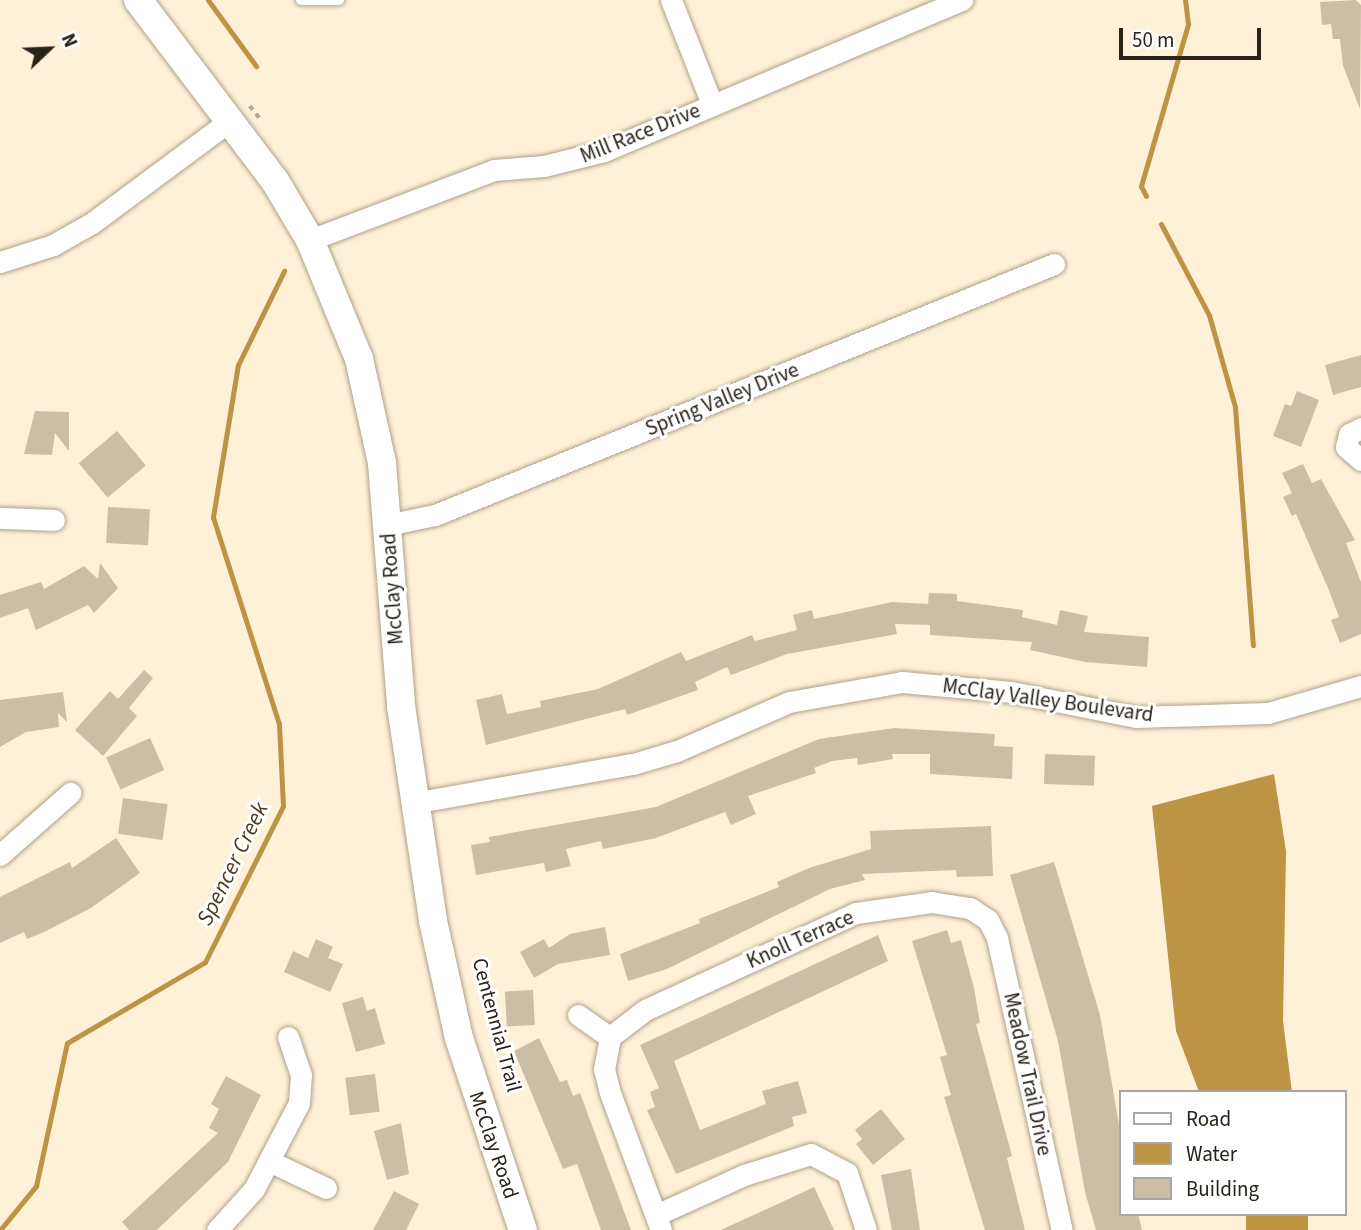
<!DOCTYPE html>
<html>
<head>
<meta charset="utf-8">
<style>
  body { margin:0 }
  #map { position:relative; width:1361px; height:1230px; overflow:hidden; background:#fff1d7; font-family:"Source Sans 3",sans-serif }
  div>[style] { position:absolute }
  .water>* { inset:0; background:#bc9444; transform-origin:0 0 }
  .stream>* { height:5px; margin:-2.5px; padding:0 2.5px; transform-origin:2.5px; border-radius:2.5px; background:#bc9444 }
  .building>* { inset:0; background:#ccbea5; transform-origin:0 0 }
  .path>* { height:3.5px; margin-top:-1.75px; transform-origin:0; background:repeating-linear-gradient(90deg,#b2a793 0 5px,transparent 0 10px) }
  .roads { filter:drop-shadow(0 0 2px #afa189) drop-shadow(0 0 2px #afa189) }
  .lane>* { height:10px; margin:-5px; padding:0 5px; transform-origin:5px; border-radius:5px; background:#fff }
  .street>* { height:21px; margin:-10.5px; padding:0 10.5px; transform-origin:10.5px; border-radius:10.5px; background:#fff }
  .secondary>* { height:28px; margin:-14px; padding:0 14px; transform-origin:14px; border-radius:14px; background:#fff }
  span { translate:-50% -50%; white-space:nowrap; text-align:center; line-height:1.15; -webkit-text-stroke:6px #fff; paint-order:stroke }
  .street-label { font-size:21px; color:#282319 }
  .water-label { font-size:23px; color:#4b3a17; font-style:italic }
  .legend { position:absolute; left:1119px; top:1090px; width:228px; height:126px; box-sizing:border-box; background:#fff; border:2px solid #a9a7a3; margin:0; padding:9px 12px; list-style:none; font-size:21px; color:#282319 }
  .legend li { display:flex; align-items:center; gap:14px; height:35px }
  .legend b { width:35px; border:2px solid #a9a7a3 }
  .north { position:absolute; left:14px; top:14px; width:70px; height:70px; -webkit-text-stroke:5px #fff; paint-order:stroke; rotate:67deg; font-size:19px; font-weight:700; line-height:28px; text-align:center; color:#282319 }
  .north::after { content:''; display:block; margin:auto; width:24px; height:32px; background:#282319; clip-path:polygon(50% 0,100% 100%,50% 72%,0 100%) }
  .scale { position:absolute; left:1119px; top:28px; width:142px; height:32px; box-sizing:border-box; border:4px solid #282319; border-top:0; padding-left:9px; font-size:21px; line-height:24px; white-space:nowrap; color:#282319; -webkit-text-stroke:5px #fff; paint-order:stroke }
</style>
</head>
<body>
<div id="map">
  <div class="water">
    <div style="clip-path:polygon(1274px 774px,1286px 851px,1283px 1021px,1292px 1092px,1199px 1092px,1176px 1031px,1152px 806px)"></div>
    <div style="left:1246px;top:1214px;width:62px;height:17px"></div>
  </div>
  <div class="stream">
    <div style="left:208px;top:0;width:82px;rotate:54deg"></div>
    <div style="left:1146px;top:196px;width:11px;rotate:-117deg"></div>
    <div style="left:1141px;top:186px;width:169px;rotate:-73.8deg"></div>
    <div style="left:1188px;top:24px;width:24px;rotate:-97deg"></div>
    <div style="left:1161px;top:224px;width:103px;rotate:62.2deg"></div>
    <div style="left:1209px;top:315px;width:96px;rotate:74.2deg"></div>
    <div style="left:1235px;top:407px;width:239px;rotate:85.7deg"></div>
    <div style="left:0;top:1230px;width:57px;rotate:-50.7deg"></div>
    <div style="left:36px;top:1186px;width:146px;rotate:-77.8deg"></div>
    <div style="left:67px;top:1043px;width:160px;rotate:-30.4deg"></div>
    <div style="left:205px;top:962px;width:174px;rotate:-63.4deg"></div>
    <div style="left:283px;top:806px;width:82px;rotate:-92.8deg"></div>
    <div style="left:279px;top:724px;width:217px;rotate:-107.7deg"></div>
    <div style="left:213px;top:517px;width:154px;rotate:-80.7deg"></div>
    <div style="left:238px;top:365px;width:105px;rotate:-63.9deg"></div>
  </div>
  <div class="building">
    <div style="clip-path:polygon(1356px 0,1361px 5px,1360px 109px,1343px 66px,1340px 39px,1333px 39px,1331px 24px,1322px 25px,1320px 2px)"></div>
    <div style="clip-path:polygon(1361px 355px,1361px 387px,1333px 395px,1325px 365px)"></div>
    <div style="clip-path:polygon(1297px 391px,1319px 400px,1301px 447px,1273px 436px,1285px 404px,1291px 406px)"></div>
    <div style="clip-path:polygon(35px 411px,69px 412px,69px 451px,55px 433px,52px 455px,24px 454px)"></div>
    <div style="left:117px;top:431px;width:45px;height:50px;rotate:50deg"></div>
    <div style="clip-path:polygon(1303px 464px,1312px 483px,1321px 479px,1355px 540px,1346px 543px,1361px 582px,1361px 634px,1340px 643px,1331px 620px,1339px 617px,1330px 593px,1296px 514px,1292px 516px,1283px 497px,1292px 493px,1282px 473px)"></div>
    <div style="left:108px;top:507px;width:42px;height:36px;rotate:3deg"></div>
    <div style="clip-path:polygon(100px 563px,118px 588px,94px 613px,88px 605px,36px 630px,28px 608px,0 618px,0 595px,41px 582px,44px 589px,84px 566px,98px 579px)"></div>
    <div style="clip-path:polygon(929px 593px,957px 594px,957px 601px,1023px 610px,1022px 617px,1057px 625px,1060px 610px,1088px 616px,1084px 632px,1149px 637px,1147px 667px,1085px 662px,1030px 650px,1032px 642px,930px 635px,930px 625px,895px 624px,897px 634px,787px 654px,731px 675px,727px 667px,695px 682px,698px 690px,627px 715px,625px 709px,486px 745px,476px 700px,502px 694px,507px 714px,541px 707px,540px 701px,598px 689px,681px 652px,686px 661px,752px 635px,755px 641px,797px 630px,793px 615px,812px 610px,814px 619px,892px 602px,928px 604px)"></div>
    <div style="clip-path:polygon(144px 670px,153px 678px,129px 708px,137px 716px,103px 756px,75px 730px,110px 691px,118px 699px)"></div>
    <div style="clip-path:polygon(63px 692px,67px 722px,58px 713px,59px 727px,26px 732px,0 747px,0 700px)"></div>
    <div style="clip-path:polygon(894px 728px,995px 734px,994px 746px,1013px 747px,1012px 779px,930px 774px,930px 754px,892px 754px,893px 759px,858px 765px,857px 758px,832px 761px,814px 768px,816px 773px,748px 796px,756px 814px,731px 825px,725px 812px,656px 838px,603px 849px,601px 841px,566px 849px,571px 866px,546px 872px,544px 863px,476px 875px,471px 845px,490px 842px,489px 837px,656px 807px,819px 739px)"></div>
    <div style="left:150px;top:738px;width:35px;height:48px;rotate:66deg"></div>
    <div style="left:1045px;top:754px;width:50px;height:30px;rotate:2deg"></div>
    <div style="left:123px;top:798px;width:45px;height:36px;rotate:8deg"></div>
    <div style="clip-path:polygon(991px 826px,993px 876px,957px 877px,956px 870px,862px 874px,865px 880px,830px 889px,667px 969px,628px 981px,620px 954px,700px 923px,699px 919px,779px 887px,777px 882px,809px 868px,871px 849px,870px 831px)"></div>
    <div style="clip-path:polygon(116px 838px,140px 873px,91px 908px,44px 932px,27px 939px,24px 932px,0 943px,0 897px,70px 862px,72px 868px)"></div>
    <div style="clip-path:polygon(1054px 862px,1100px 1015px,1121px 1136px,1121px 1214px,1138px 1214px,1142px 1230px,1096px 1230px,1085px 1192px,1058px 1041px,1010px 875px)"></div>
    <div style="clip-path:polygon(605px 927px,610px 955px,558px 964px,534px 978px,520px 952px,544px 939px,549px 948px,570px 934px)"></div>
    <div style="clip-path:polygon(947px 930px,951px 943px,961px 940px,974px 988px,980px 1023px,976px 1024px,1012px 1156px,1007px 1158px,1025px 1230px,985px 1230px,944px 1097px,951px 1095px,940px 1057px,947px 1055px,912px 941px)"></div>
    <div style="clip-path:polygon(878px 935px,888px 961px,674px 1061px,700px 1130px,766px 1104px,762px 1091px,798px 1081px,807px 1113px,792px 1117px,794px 1126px,676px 1174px,647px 1110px,655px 1107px,650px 1092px,659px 1088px,640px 1045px)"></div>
    <div style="clip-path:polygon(316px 939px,333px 947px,328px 958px,343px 964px,330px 992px,284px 972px,293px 951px,308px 958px)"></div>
    <div style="left:533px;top:990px;width:35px;height:28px;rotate:87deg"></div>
    <div style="clip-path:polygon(363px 997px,367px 1011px,375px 1008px,385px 1044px,356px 1052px,342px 1003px)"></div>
    <div style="clip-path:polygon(539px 1038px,560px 1082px,567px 1080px,573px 1096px,580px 1093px,631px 1230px,601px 1230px,577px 1164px,563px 1169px,514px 1051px)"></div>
    <div style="left:375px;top:1074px;width:38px;height:30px;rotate:83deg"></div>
    <div style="clip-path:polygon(226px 1076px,261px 1095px,228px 1162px,157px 1230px,129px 1230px,122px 1222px,218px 1133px,209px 1128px,219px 1109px,211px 1104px)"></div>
    <div style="clip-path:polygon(881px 1109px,905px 1139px,873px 1165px,856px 1144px,862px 1139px,855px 1130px)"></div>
    <div style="clip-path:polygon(401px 1123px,409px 1174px,387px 1180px,374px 1131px)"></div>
    <div style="clip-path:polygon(911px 1169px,920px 1230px,892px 1230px,881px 1175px)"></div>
    <div style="clip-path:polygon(814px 1187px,834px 1230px,721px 1230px,782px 1202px)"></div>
    <div style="clip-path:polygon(394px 1191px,419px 1204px,406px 1230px,373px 1230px)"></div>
  </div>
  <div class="path">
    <div style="left:250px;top:106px;width:16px;rotate:52deg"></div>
  </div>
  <div class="roads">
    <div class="lane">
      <div style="left:301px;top:0;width:38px"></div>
    </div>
    <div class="street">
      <div style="left:671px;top:0;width:112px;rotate:68.5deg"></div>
      <div style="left:310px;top:240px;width:197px;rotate:-20.8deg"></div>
      <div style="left:494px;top:170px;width:50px;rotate:-4.6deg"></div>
      <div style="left:544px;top:166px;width:62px;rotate:-14deg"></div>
      <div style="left:604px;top:151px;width:389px;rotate:-22.9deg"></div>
      <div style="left:0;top:262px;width:56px;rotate:-17.8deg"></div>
      <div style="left:53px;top:245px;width:45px;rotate:-29.4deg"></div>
      <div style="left:92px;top:223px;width:174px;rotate:-36.6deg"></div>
      <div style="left:1361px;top:428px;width:13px;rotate:153deg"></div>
      <div style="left:1349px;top:434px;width:13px;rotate:103deg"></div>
      <div style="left:1346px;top:447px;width:20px;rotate:41deg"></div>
      <div style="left:0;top:518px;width:54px;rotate:2.1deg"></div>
      <div style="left:387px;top:525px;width:49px;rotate:-11.8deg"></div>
      <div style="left:435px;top:515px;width:668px;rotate:-22.07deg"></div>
      <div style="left:413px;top:803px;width:223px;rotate:-10.1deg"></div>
      <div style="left:633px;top:764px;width:46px;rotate:-16.5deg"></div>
      <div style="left:677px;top:751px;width:122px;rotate:-23.6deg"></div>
      <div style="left:789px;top:702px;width:115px;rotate:-10deg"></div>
      <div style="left:902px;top:682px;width:109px;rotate:5.2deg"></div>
      <div style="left:1011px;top:692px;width:127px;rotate:11.3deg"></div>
      <div style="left:1136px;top:717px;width:132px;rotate:-1.7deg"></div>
      <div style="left:1268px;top:713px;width:97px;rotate:-16.2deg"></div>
      <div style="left:0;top:855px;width:94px;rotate:-41.5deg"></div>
      <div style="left:578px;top:1015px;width:39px;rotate:35deg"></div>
      <div style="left:269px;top:1161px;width:63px;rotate:25.3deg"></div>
      <div style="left:656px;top:1215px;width:97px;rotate:-24.4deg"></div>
      <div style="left:744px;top:1175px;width:70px;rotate:-17.4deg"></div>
      <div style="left:811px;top:1154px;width:41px;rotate:27.8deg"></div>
      <div style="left:847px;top:1173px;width:60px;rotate:71.6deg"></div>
      <div style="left:217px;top:1230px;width:55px;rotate:-47.9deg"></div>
      <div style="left:254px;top:1189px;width:97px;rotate:-62.4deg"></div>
      <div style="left:299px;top:1103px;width:28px;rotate:-86deg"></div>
      <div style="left:301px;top:1075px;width:40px;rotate:-108.9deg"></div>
      <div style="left:661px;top:1230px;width:146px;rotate:-110.4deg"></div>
      <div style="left:610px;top:1093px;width:25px;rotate:-104deg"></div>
      <div style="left:604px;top:1069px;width:33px;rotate:-79deg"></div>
      <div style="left:610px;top:1037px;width:44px;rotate:-37.6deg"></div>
      <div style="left:645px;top:1010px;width:232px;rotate:-24.7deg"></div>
      <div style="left:856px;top:913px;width:76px;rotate:-8.3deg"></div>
      <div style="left:931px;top:902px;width:39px;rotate:9deg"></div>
      <div style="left:970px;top:908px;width:22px;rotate:34deg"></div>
      <div style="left:988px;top:920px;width:20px;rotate:63deg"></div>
      <div style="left:997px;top:938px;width:299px;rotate:77.5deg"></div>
    </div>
    <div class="secondary">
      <div style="left:138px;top:0;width:227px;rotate:52.9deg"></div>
      <div style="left:275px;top:181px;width:69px;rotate:59.3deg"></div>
      <div style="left:310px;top:240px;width:129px;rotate:67.6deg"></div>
      <div style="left:359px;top:359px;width:107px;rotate:77.5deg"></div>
      <div style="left:382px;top:463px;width:244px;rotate:85.5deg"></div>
      <div style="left:401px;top:706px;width:217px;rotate:81.5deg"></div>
      <div style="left:433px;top:921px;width:120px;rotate:77.5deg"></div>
      <div style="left:459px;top:1038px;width:202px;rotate:71.6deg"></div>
    </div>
  </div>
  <div class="street-label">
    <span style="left:640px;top:133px;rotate:-22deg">Mill Race Drive</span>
    <span style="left:722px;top:399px;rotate:-22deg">Spring Valley Drive</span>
    <span style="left:392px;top:589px;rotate:-94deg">McClay Road</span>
    <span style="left:1048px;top:700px;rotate:8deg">McClay Valley Boulevard</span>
    <span style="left:800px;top:939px;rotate:-24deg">Knoll Terrace</span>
    <span style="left:497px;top:1025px;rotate:75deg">Centennial Trail</span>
    <span style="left:1028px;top:1074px;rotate:78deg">Meadow Trail Drive</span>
    <span style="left:494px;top:1145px;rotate:71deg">McClay Road</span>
  </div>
  <div class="water-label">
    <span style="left:233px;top:864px;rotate:-64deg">Spencer Creek</span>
  </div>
  <ul class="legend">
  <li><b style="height:9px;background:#fff"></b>Road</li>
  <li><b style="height:19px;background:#bc9444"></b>Water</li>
  <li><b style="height:19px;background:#ccbea5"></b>Building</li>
  </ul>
  <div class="north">N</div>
  <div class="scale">50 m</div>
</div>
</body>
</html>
